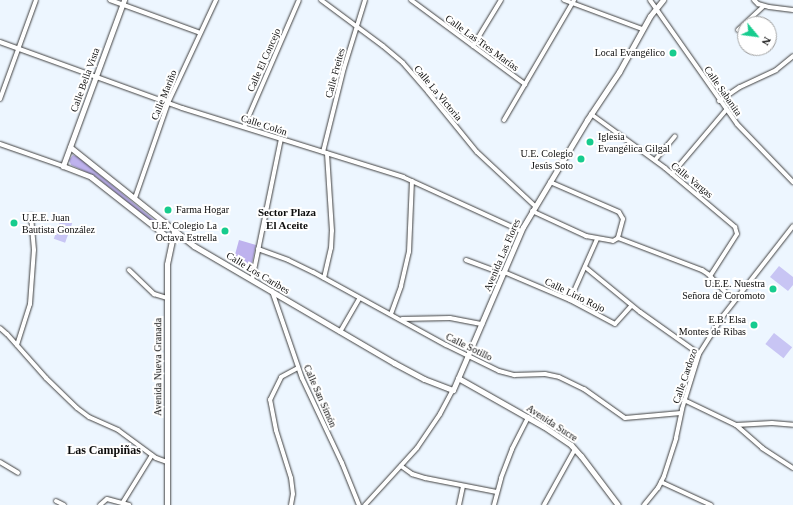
<!DOCTYPE html>
<html>
<head>
<meta charset="utf-8">
<style>
  body { margin:0 }
  #map { position:relative; width:793px; height:505px; overflow:hidden; background:#edf6ff; font-family:"Times New Roman",serif }
  div>[style] { position:absolute }
  .green>* { inset:0; background:#beb2ee }
  .pitch>* { inset:0; background:#c8c5f4; transform-origin:0 0 }
  .roads { filter:drop-shadow(0 0 1px #404040) drop-shadow(0 0 1px #404040) }
  .minor>* { height:4px; margin:-2px; padding:0 2px; transform-origin:2px; border-radius:2px; background:#fff }
  .tertiary>* { height:5px; margin:-2.5px; padding:0 2.5px; transform-origin:2.5px; border-radius:2.5px; background:#fff }
  .dots>* { width:11px; height:11px; translate:-50% -50%; box-sizing:border-box; border:2px solid #fff; border-radius:50% }
  span { translate:-50% -50%; white-space:nowrap; text-align:center; line-height:1.15; -webkit-text-stroke:4px #fff; paint-order:stroke }
  .street-label { font-size:10px; color:#0d0d0d }
  .poi-label { font-size:10px; color:#0d0d0d }
  .right { translate:-100% -50%; text-align:right }
  .left { translate:0 -50%; text-align:left }
  .neighbourhood-label { font-size:11px; color:#0d0d0d; font-weight:700 }
  .quarter-label { font-size:12px; color:#0d0d0d; font-weight:700 }
  .north { position:absolute; left:737px; top:16px; width:40px; height:40px; box-sizing:border-box; background:#fff; border:1px solid #9e9e9e; border-radius:50%; rotate:119deg; font-size:11px; font-weight:700; line-height:16px; text-align:center; color:#0d0d0d }
  .north::after { content:''; display:block; margin:auto; width:14px; height:18px; background:#17cc8e; clip-path:polygon(50% 0,100% 100%,50% 72%,0 100%) }
</style>
</head>
<body>
<div id="map">
  <div class="green">
    <div style="clip-path:polygon(73px 155px,78px 157px,164px 228px,161px 229px,95px 176px,71px 165px,69px 160px)"></div>
    <div style="clip-path:polygon(239px 240px,256px 245px,252px 263px,247px 268px,242px 267px,233px 262px)"></div>
  </div>
  <div class="pitch">
    <div style="left:61px;top:219px;width:12px;height:21px;rotate:20deg"></div>
    <div style="clip-path:polygon(779px 266px,793px 277px,793px 285px,788px 291px,770px 277px)"></div>
    <div style="left:774px;top:333px;width:23px;height:14px;rotate:38deg"></div>
  </div>
  <div class="roads">
    <div class="minor">
      <div style="left:110px;top:0;width:96px;rotate:20.1deg"></div>
      <div style="left:321px;top:0;width:77px;rotate:36.6deg"></div>
      <div style="left:383px;top:46px;width:26px;rotate:40deg"></div>
      <div style="left:403px;top:63px;width:38px;rotate:49deg"></div>
      <div style="left:428px;top:92px;width:77px;rotate:50.8deg"></div>
      <div style="left:477px;top:152px;width:79px;rotate:43deg"></div>
      <div style="left:411px;top:0;width:142px;rotate:36.4deg"></div>
      <div style="left:564px;top:0;width:83px;rotate:20.4deg"></div>
      <div style="left:650px;top:0;width:151px;rotate:54.9deg"></div>
      <div style="left:737px;top:124px;width:81px;rotate:46deg"></div>
      <div style="left:754px;top:0;width:6px;rotate:45deg"></div>
      <div style="left:758px;top:4px;width:11px;rotate:15deg"></div>
      <div style="left:769px;top:7px;width:24px;rotate:7deg"></div>
      <div style="left:738px;top:30px;width:35px;rotate:-43deg"></div>
      <div style="left:0;top:42px;width:194px;rotate:19.9deg"></div>
      <div style="left:182px;top:108px;width:232px;rotate:17.3deg"></div>
      <div style="left:403px;top:177px;width:130px;rotate:24.6deg"></div>
      <div style="left:473px;top:46px;width:54px;rotate:-58.7deg"></div>
      <div style="left:0;top:99px;width:105px;rotate:-70deg"></div>
      <div style="left:719px;top:101px;width:25px;rotate:-34deg"></div>
      <div style="left:740px;top:87px;width:40px;rotate:-25deg"></div>
      <div style="left:776px;top:70px;width:22px;rotate:-39deg"></div>
      <div style="left:591px;top:114px;width:92px;rotate:36.1deg"></div>
      <div style="left:665px;top:168px;width:92px;rotate:40.1deg"></div>
      <div style="left:735px;top:227px;width:7px;rotate:74deg"></div>
      <div style="left:737px;top:234px;width:50px;rotate:122.7deg"></div>
      <div style="left:504px;top:120px;width:139px;rotate:-59.7deg"></div>
      <div style="left:244px;top:127px;width:138px;rotate:-66.6deg"></div>
      <div style="left:0;top:144px;width:67px;rotate:19.2deg"></div>
      <div style="left:323px;top:152px;width:87px;rotate:-76deg"></div>
      <div style="left:344px;top:68px;width:71px;rotate:-72.8deg"></div>
      <div style="left:655px;top:160px;width:31px;rotate:-50deg"></div>
      <div style="left:672px;top:174px;width:84px;rotate:-49.8deg"></div>
      <div style="left:550px;top:182px;width:75px;rotate:23.5deg"></div>
      <div style="left:619px;top:212px;width:8px;rotate:60deg"></div>
      <div style="left:623px;top:219px;width:20px;rotate:105deg"></div>
      <div style="left:135px;top:198px;width:101px;rotate:-70.8deg"></div>
      <div style="left:168px;top:103px;width:114px;rotate:-65deg"></div>
      <div style="left:532px;top:211px;width:60px;rotate:24.8deg"></div>
      <div style="left:586px;top:236px;width:27px;rotate:10deg"></div>
      <div style="left:613px;top:241px;width:6px;rotate:-31deg"></div>
      <div style="left:618px;top:238px;width:90px;rotate:20.9deg"></div>
      <div style="left:702px;top:270px;width:7px;rotate:34deg"></div>
      <div style="left:708px;top:274px;width:37px;rotate:46deg"></div>
      <div style="left:258px;top:249px;width:32px;rotate:20deg"></div>
      <div style="left:288px;top:260px;width:28px;rotate:26deg"></div>
      <div style="left:313px;top:272px;width:152px;rotate:28.8deg"></div>
      <div style="left:446px;top:345px;width:59px;rotate:26.1deg"></div>
      <div style="left:499px;top:371px;width:16px;rotate:15deg"></div>
      <div style="left:514px;top:375px;width:31px;rotate:-2deg"></div>
      <div style="left:545px;top:374px;width:14px;rotate:12deg"></div>
      <div style="left:559px;top:377px;width:28px;rotate:26deg"></div>
      <div style="left:584px;top:389px;width:50px;rotate:35.3deg"></div>
      <div style="left:625px;top:418px;width:56px;rotate:-5.1deg"></div>
      <div style="left:466px;top:260px;width:40px;rotate:20.2deg"></div>
      <div style="left:585px;top:267px;width:71px;rotate:39.3deg"></div>
      <div style="left:640px;top:312px;width:72px;rotate:35.4deg"></div>
      <div style="left:129px;top:270px;width:35px;rotate:44deg"></div>
      <div style="left:154px;top:294px;width:14px;rotate:17deg"></div>
      <div style="left:504px;top:272px;width:72px;rotate:23deg"></div>
      <div style="left:570px;top:300px;width:51px;rotate:28.1deg"></div>
      <div style="left:615px;top:324px;width:24px;rotate:-48deg"></div>
      <div style="left:324px;top:278px;width:31px;rotate:-77deg"></div>
      <div style="left:331px;top:248px;width:17px;rotate:-87deg"></div>
      <div style="left:332px;top:231px;width:78px;rotate:-93.7deg"></div>
      <div style="left:252px;top:280px;width:144px;rotate:-78.4deg"></div>
      <div style="left:272px;top:291px;width:92px;rotate:71deg"></div>
      <div style="left:302px;top:378px;width:94px;rotate:64.8deg"></div>
      <div style="left:342px;top:463px;width:45px;rotate:68deg"></div>
      <div style="left:570px;top:300px;width:67px;rotate:-66.1deg"></div>
      <div style="left:391px;top:314px;width:30px;rotate:-70deg"></div>
      <div style="left:401px;top:286px;width:35px;rotate:-77deg"></div>
      <div style="left:409px;top:252px;width:71px;rotate:-87.6deg"></div>
      <div style="left:402px;top:319px;width:48px;rotate:-1.2deg"></div>
      <div style="left:450px;top:318px;width:33px;rotate:11deg"></div>
      <div style="left:0;top:328px;width:9px;rotate:41deg"></div>
      <div style="left:7px;top:334px;width:59px;rotate:48.4deg"></div>
      <div style="left:46px;top:378px;width:43px;rotate:44.1deg"></div>
      <div style="left:77px;top:408px;width:15px;rotate:37deg"></div>
      <div style="left:89px;top:417px;width:32px;rotate:24deg"></div>
      <div style="left:118px;top:430px;width:47px;rotate:36.4deg"></div>
      <div style="left:156px;top:458px;width:12px;rotate:20deg"></div>
      <div style="left:340px;top:332px;width:39px;rotate:-60deg"></div>
      <div style="left:17px;top:345px;width:43px;rotate:-72.4deg"></div>
      <div style="left:30px;top:304px;width:54px;rotate:-85.8deg"></div>
      <div style="left:34px;top:250px;width:35px;rotate:-95deg"></div>
      <div style="left:684px;top:400px;width:58px;rotate:25.7deg"></div>
      <div style="left:736px;top:425px;width:35px;rotate:41deg"></div>
      <div style="left:762px;top:448px;width:37px;rotate:33deg"></div>
      <div style="left:736px;top:425px;width:36px;rotate:-3deg"></div>
      <div style="left:772px;top:423px;width:21px;rotate:5deg"></div>
      <div style="left:0;top:462px;width:21px;rotate:31deg"></div>
      <div style="left:401px;top:466px;width:14px;rotate:36deg"></div>
      <div style="left:412px;top:474px;width:14px;rotate:17deg"></div>
      <div style="left:425px;top:478px;width:73px;rotate:11deg"></div>
      <div style="left:661px;top:482px;width:55px;rotate:24.7deg"></div>
      <div style="left:56px;top:501px;width:9px;rotate:27deg"></div>
      <div style="left:123px;top:502px;width:55px;rotate:-58.3deg"></div>
      <div style="left:100px;top:505px;width:9px;rotate:-41deg"></div>
      <div style="left:107px;top:499px;width:23px;rotate:15deg"></div>
      <div style="left:291px;top:505px;width:11px;rotate:-80deg"></div>
      <div style="left:293px;top:494px;width:16px;rotate:-97deg"></div>
      <div style="left:291px;top:478px;width:50px;rotate:-107.4deg"></div>
      <div style="left:276px;top:430px;width:31px;rotate:-101deg"></div>
      <div style="left:270px;top:400px;width:25px;rotate:-64deg"></div>
      <div style="left:281px;top:377px;width:19px;rotate:-28deg"></div>
      <div style="left:365px;top:505px;width:77px;rotate:-47.6deg"></div>
      <div style="left:417px;top:448px;width:41px;rotate:-55.9deg"></div>
      <div style="left:440px;top:414px;width:27px;rotate:-62deg"></div>
      <div style="left:459px;top:505px;width:19px;rotate:-78deg"></div>
      <div style="left:494px;top:505px;width:28px;rotate:-75deg"></div>
      <div style="left:501px;top:478px;width:31px;rotate:-69deg"></div>
      <div style="left:512px;top:449px;width:36px;rotate:-63deg"></div>
      <div style="left:544px;top:505px;width:64px;rotate:-61deg"></div>
      <div style="left:644px;top:505px;width:22px;rotate:-51deg"></div>
      <div style="left:658px;top:488px;width:13px;rotate:-63deg"></div>
      <div style="left:664px;top:476px;width:40px;rotate:-72deg"></div>
      <div style="left:676px;top:438px;width:30px;rotate:-78deg"></div>
      <div style="left:682px;top:409px;width:58px;rotate:-72.8deg"></div>
      <div style="left:699px;top:354px;width:45px;rotate:-57.7deg"></div>
      <div style="left:723px;top:316px;width:114px;rotate:-52.1deg"></div>
    </div>
    <div class="tertiary">
      <div style="left:124px;top:0;width:177px;rotate:110.2deg"></div>
      <div style="left:63px;top:166px;width:30px;rotate:21deg"></div>
      <div style="left:91px;top:177px;width:102px;rotate:38.2deg"></div>
      <div style="left:70px;top:147px;width:159px;rotate:38.6deg"></div>
      <div style="left:194px;top:246px;width:232px;rotate:30.3deg"></div>
      <div style="left:394px;top:363px;width:34px;rotate:28deg"></div>
      <div style="left:424px;top:379px;width:31px;rotate:21deg"></div>
      <div style="left:453px;top:390px;width:177px;rotate:-66.8deg"></div>
      <div style="left:523px;top:227px;width:125px;rotate:-59.1deg"></div>
      <div style="left:587px;top:120px;width:58px;rotate:-56.3deg"></div>
      <div style="left:619px;top:72px;width:64px;rotate:-61deg"></div>
      <div style="left:650px;top:16px;width:21px;rotate:-51deg"></div>
      <div style="left:458px;top:378px;width:98px;rotate:29.5deg"></div>
      <div style="left:543px;top:426px;width:34px;rotate:34deg"></div>
      <div style="left:571px;top:445px;width:15px;rotate:48deg"></div>
      <div style="left:581px;top:456px;width:61px;rotate:52.9deg"></div>
      <div style="left:167px;top:505px;width:241px;rotate:-90deg"></div>
      <div style="left:167px;top:264px;width:35px;rotate:-78deg"></div>
    </div>
  </div>
  <div class="dots">
    <div style="left:673px;top:53px;background:#17cc8e"></div>
    <div style="left:590px;top:142px;background:#17cc8e"></div>
    <div style="left:581px;top:159px;background:#17cc8e"></div>
    <div style="left:168px;top:210px;background:#17cc8e"></div>
    <div style="left:14px;top:223px;background:#17cc8e"></div>
    <div style="left:225px;top:231px;background:#17cc8e"></div>
    <div style="left:773px;top:289px;background:#17cc8e"></div>
    <div style="left:754px;top:325px;background:#17cc8e"></div>
  </div>
  <div class="street-label">
    <span style="left:482px;top:43px;rotate:36deg">Calle Las Tres Marías</span>
    <span style="left:264px;top:60px;rotate:-66deg">Calle El Concejo</span>
    <span style="left:335px;top:73px;rotate:-75deg">Calle Freites</span>
    <span style="left:85px;top:80px;rotate:-70deg">Calle Bella Vista</span>
    <span style="left:723px;top:91px;rotate:55deg">Calle Sabanita</span>
    <span style="left:438px;top:93px;rotate:50deg">Calle La Victoria</span>
    <span style="left:164px;top:95px;rotate:-68deg">Calle Mariño</span>
    <span style="left:264px;top:125px;rotate:18deg">Calle Colón</span>
    <span style="left:692px;top:180px;rotate:39deg">Calle Vargas</span>
    <span style="left:502px;top:255px;rotate:-67deg">Avenida Las Flores</span>
    <span style="left:258px;top:273px;rotate:31deg">Calle Los Caribes</span>
    <span style="left:575px;top:295px;rotate:26deg">Calle Lirio Rojo</span>
    <span style="left:469px;top:347px;rotate:26deg">Calle Sotillo</span>
    <span style="left:158px;top:367px;rotate:-90deg">Avenida Nueva Granada</span>
    <span style="left:685px;top:376px;rotate:-71deg">Calle Cardozo</span>
    <span style="left:320px;top:396px;rotate:66deg">Calle San Simón</span>
    <span style="left:552px;top:423px;rotate:33deg">Avenida Sucre</span>
  </div>
  <div class="poi-label">
    <span class="right" style="left:665px;top:53px">Local Evangélico</span>
    <span class="left" style="left:598px;top:142px">Iglesia<br>Evangélica Gilgal</span>
    <span class="right" style="left:573px;top:159px">U.E. Colegio<br>Jesús Soto</span>
    <span class="left" style="left:176px;top:210px">Farma Hogar</span>
    <span class="left" style="left:22px;top:223px">U.E.E. Juan<br>Bautista González</span>
    <span class="right" style="left:217px;top:231px">U.E. Colegio La<br>Octava Estrella</span>
    <span class="right" style="left:765px;top:289px">U.E.E. Nuestra<br>Señora de Coromoto</span>
    <span class="right" style="left:746px;top:325px">E.B. Elsa<br>Montes de Ribas</span>
  </div>
  <div class="neighbourhood-label">
    <span style="left:287px;top:219px">Sector Plaza<br>El Aceite</span>
  </div>
  <div class="quarter-label">
    <span style="left:104px;top:451px">Las Campiñas</span>
  </div>
  <div class="north">N</div>
</div>
</body>
</html>
